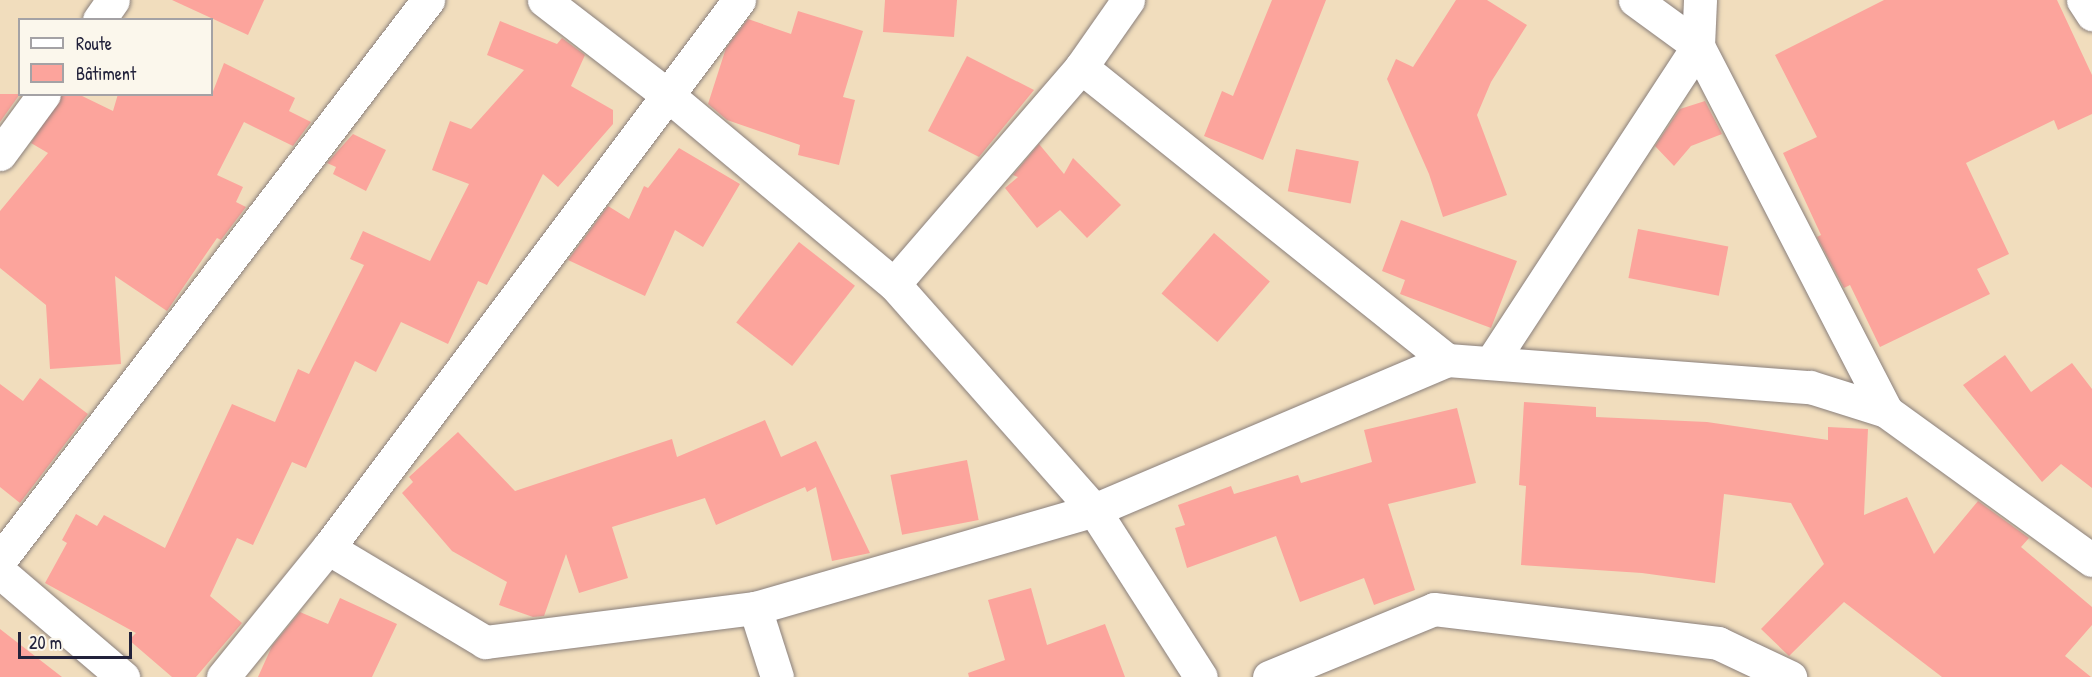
<!DOCTYPE html>
<html>
<head>
<meta charset="utf-8">
<style>
  body { margin:0 }
  #map { position:relative; width:2092px; height:677px; overflow:hidden; background:#f1ddbd; font-family:"Patrick Hand",sans-serif }
  div>[style] { position:absolute }
  .building>* { inset:0; background:#fca49c; transform-origin:0 0 }
  .roads { filter:drop-shadow(0 0 2px #8a807c) drop-shadow(0 0 2px #8a807c) }
  .minor>* { height:33px; margin:-16.5px; padding:0 16.5px; transform-origin:16.5px; border-radius:16.5px; background:#fff }
  span { translate:-50% -50%; white-space:nowrap; text-align:center; line-height:1.15; -webkit-text-stroke:4.5px #fbf7ec; paint-order:stroke }
  .legend { position:absolute; left:18px; top:18px; width:195px; height:78px; box-sizing:border-box; background:#fbf7ec; border:2px solid #a4a2a5; margin:0; padding:8px 10px; list-style:none; font-size:18px; color:#22223b }
  .legend li { display:flex; align-items:center; gap:12px; height:30px }
  .legend b { width:30px; border:2px solid #a4a2a5 }
  .scale { position:absolute; left:18px; top:632px; width:114px; height:27px; box-sizing:border-box; border:3px solid #22223b; border-top:0; padding-left:8px; font-size:18px; line-height:21px; white-space:nowrap; color:#22223b; -webkit-text-stroke:4px #fbf7ec; paint-order:stroke }
</style>
</head>
<body>
<div id="map">
  <div class="building">
    <div style="clip-path:polygon(172px 0,264px 0,248px 35px)"></div>
    <div style="clip-path:polygon(885px 0,957px 0,954px 37px,883px 32px)"></div>
    <div style="clip-path:polygon(1272px 0,1326px 0,1263px 160px,1204px 136px,1222px 91px,1233px 96px)"></div>
    <div style="clip-path:polygon(1456px 0,1487px 0,1527px 25px,1491px 82px,1477px 115px,1507px 195px,1443px 217px,1429px 174px,1387px 79px,1396px 59px,1413px 67px)"></div>
    <div style="clip-path:polygon(1884px 0,2057px 0,2092px 75px,2092px 114px,2058px 130px,2054px 120px,1966px 163px,2009px 254px,1977px 269px,1990px 294px,1880px 347px,1850px 285px,1844px 288px,1817px 237px,1821px 235px,1783px 153px,1817px 137px,1775px 55px)"></div>
    <div style="clip-path:polygon(798px 11px,863px 31px,843px 97px,855px 100px,839px 165px,798px 155px,800px 145px,727px 120px,708px 104px,726px 48px,748px 19px,791px 34px)"></div>
    <div style="clip-path:polygon(500px 21px,557px 44px,562px 38px,585px 55px,571px 86px,613px 110px,613px 124px,558px 187px,543px 174px,487px 285px,478px 281px,448px 344px,401px 322px,376px 372px,355px 361px,306px 468px,292px 462px,253px 545px,237px 538px,210px 596px,242px 623px,196px 677px,172px 677px,129px 640px,136px 633px,45px 583px,67px 543px,62px 540px,76px 514px,97px 526px,104px 515px,165px 548px,232px 404px,275px 422px,298px 369px,309px 374px,364px 265px,350px 259px,363px 231px,430px 261px,469px 184px,432px 170px,450px 121px,471px 129px,524px 70px,487px 55px)"></div>
    <div style="clip-path:polygon(967px 56px,1034px 90px,979px 157px,928px 131px)"></div>
    <div style="clip-path:polygon(224px 63px,295px 98px,289px 111px,311px 122px,293px 146px,244px 122px,217px 175px,243px 187px,236px 202px,246px 207px,221px 240px,217px 238px,167px 311px,115px 276px,121px 364px,50px 369px,46px 305px,0 268px,0 211px,48px 153px,31px 143px,62px 94px,78px 94px,113px 111px,118px 94px,212px 94px)"></div>
    <div style="clip-path:polygon(0 94px,20px 94px,0 122px)"></div>
    <div style="clip-path:polygon(1705px 101px,1722px 134px,1691px 146px,1674px 166px,1655px 146px,1680px 109px)"></div>
    <div style="clip-path:polygon(353px 134px,386px 150px,366px 191px,333px 174px,336px 167px,327px 163px)"></div>
    <div style="clip-path:polygon(1039px 144px,1064px 174px,1073px 158px,1121px 205px,1087px 238px,1060px 210px,1037px 228px,1005px 188px,1018px 177px,1013px 175px)"></div>
    <div style="clip-path:polygon(679px 148px,740px 184px,703px 247px,675px 230px,645px 296px,568px 260px,608px 206px,629px 219px,644px 186px,648px 188px)"></div>
    <div style="left:1296px;top:149px;width:64px;height:43px;rotate:11deg"></div>
    <div style="clip-path:polygon(1401px 220px,1517px 261px,1491px 328px,1400px 294px,1405px 280px,1382px 271px)"></div>
    <div style="left:1638px;top:229px;width:92px;height:50px;rotate:11deg"></div>
    <div style="left:1214px;top:233px;width:74px;height:80px;rotate:41deg"></div>
    <div style="left:799px;top:242px;width:71px;height:102px;rotate:38deg"></div>
    <div style="clip-path:polygon(2005px 355px,2031px 392px,2072px 363px,2092px 389px,2092px 488px,2061px 464px,2042px 482px,1963px 385px)"></div>
    <div style="clip-path:polygon(40px 378px,88px 414px,20px 503px,0 487px,0 384px,23px 401px)"></div>
    <div style="clip-path:polygon(1524px 402px,1596px 407px,1596px 417px,1707px 422px,1828px 440px,1828px 427px,1868px 429px,1864px 515px,1907px 497px,1934px 554px,1978px 501px,2029px 538px,2021px 547px,2092px 607px,2092px 625px,2065px 656px,2091px 677px,1942px 677px,1844px 602px,1789px 656px,1761px 629px,1824px 564px,1791px 503px,1724px 494px,1715px 583px,1642px 573px,1521px 565px,1526px 486px,1519px 485px)"></div>
    <div style="clip-path:polygon(1457px 408px,1476px 483px,1388px 504px,1415px 590px,1374px 605px,1364px 578px,1300px 602px,1276px 536px,1187px 568px,1175px 528px,1185px 525px,1178px 505px,1231px 486px,1234px 494px,1298px 475px,1301px 483px,1372px 462px,1364px 430px)"></div>
    <div style="clip-path:polygon(765px 420px,781px 457px,816px 441px,870px 553px,832px 561px,816px 487px,807px 492px,805px 487px,716px 525px,705px 498px,612px 527px,628px 578px,579px 593px,566px 554px,544px 616px,533px 617px,499px 605px,507px 582px,452px 551px,402px 493px,413px 482px,409px 477px,458px 432px,515px 491px,672px 439px,677px 457px)"></div>
    <div style="left:967px;top:460px;width:61px;height:78px;rotate:79deg"></div>
    <div style="clip-path:polygon(1031px 588px,1047px 645px,1105px 624px,1125px 677px,969px 677px,968px 673px,1005px 660px,988px 600px)"></div>
    <div style="clip-path:polygon(340px 598px,397px 624px,372px 677px,258px 677px,272px 646px,300px 612px,328px 624px)"></div>
    <div style="clip-path:polygon(0 629px,62px 677px,0 677px)"></div>
  </div>
  <div class="roads">
    <div class="minor">
      <div style="left:544px;top:0;width:159px;rotate:37.6deg"></div>
      <div style="left:670px;top:97px;width:292px;rotate:39.9deg"></div>
      <div style="left:894px;top:284px;width:302px;rotate:48.5deg"></div>
      <div style="left:1094px;top:510px;width:198px;rotate:57.4deg"></div>
      <div style="left:1128px;top:0;width:82px;rotate:125deg"></div>
      <div style="left:1081px;top:67px;width:469px;rotate:38.7deg"></div>
      <div style="left:1635px;top:0;width:78px;rotate:36.1deg"></div>
      <div style="left:1698px;top:46px;width:411px;rotate:62.7deg"></div>
      <div style="left:2083px;top:0;width:17px;rotate:57deg"></div>
      <div style="left:99px;top:20px;width:24px;rotate:-55deg"></div>
      <div style="left:0;top:154px;width:74px;rotate:-53.7deg"></div>
      <div style="left:894px;top:284px;width:286px;rotate:-49.2deg"></div>
      <div style="left:1492px;top:361px;width:376px;rotate:-56.8deg"></div>
      <div style="left:1698px;top:46px;width:46px;rotate:-87.5deg"></div>
      <div style="left:328px;top:548px;width:183px;rotate:30.9deg"></div>
      <div style="left:485px;top:642px;width:272px;rotate:-7.2deg"></div>
      <div style="left:755px;top:608px;width:353px;rotate:-16.1deg"></div>
      <div style="left:1094px;top:510px;width:384px;rotate:-23deg"></div>
      <div style="left:1447px;top:360px;width:364px;rotate:4.3deg"></div>
      <div style="left:1810px;top:387px;width:80px;rotate:17.5deg"></div>
      <div style="left:1886px;top:411px;width:254px;rotate:35.9deg"></div>
      <div style="left:0;top:560px;width:705px;rotate:-52.61deg"></div>
      <div style="left:0;top:572px;width:162px;rotate:40.5deg"></div>
      <div style="left:755px;top:608px;width:72px;rotate:72.3deg"></div>
      <div style="left:223px;top:677px;width:166px;rotate:-50.9deg"></div>
      <div style="left:328px;top:548px;width:685px;rotate:-53.13deg"></div>
      <div style="left:1269px;top:677px;width:178px;rotate:-22.4deg"></div>
      <div style="left:1434px;top:609px;width:286px;rotate:6.8deg"></div>
      <div style="left:1718px;top:643px;width:80px;rotate:25.3deg"></div>
    </div>
  </div>
  <ul class="legend">
  <li><b style="height:8px;background:#fff"></b>Route</li>
  <li><b style="height:16px;background:#fca49c"></b>Bâtiment</li>
  </ul>
  <div class="scale">20 m</div>
</div>
</body>
</html>
